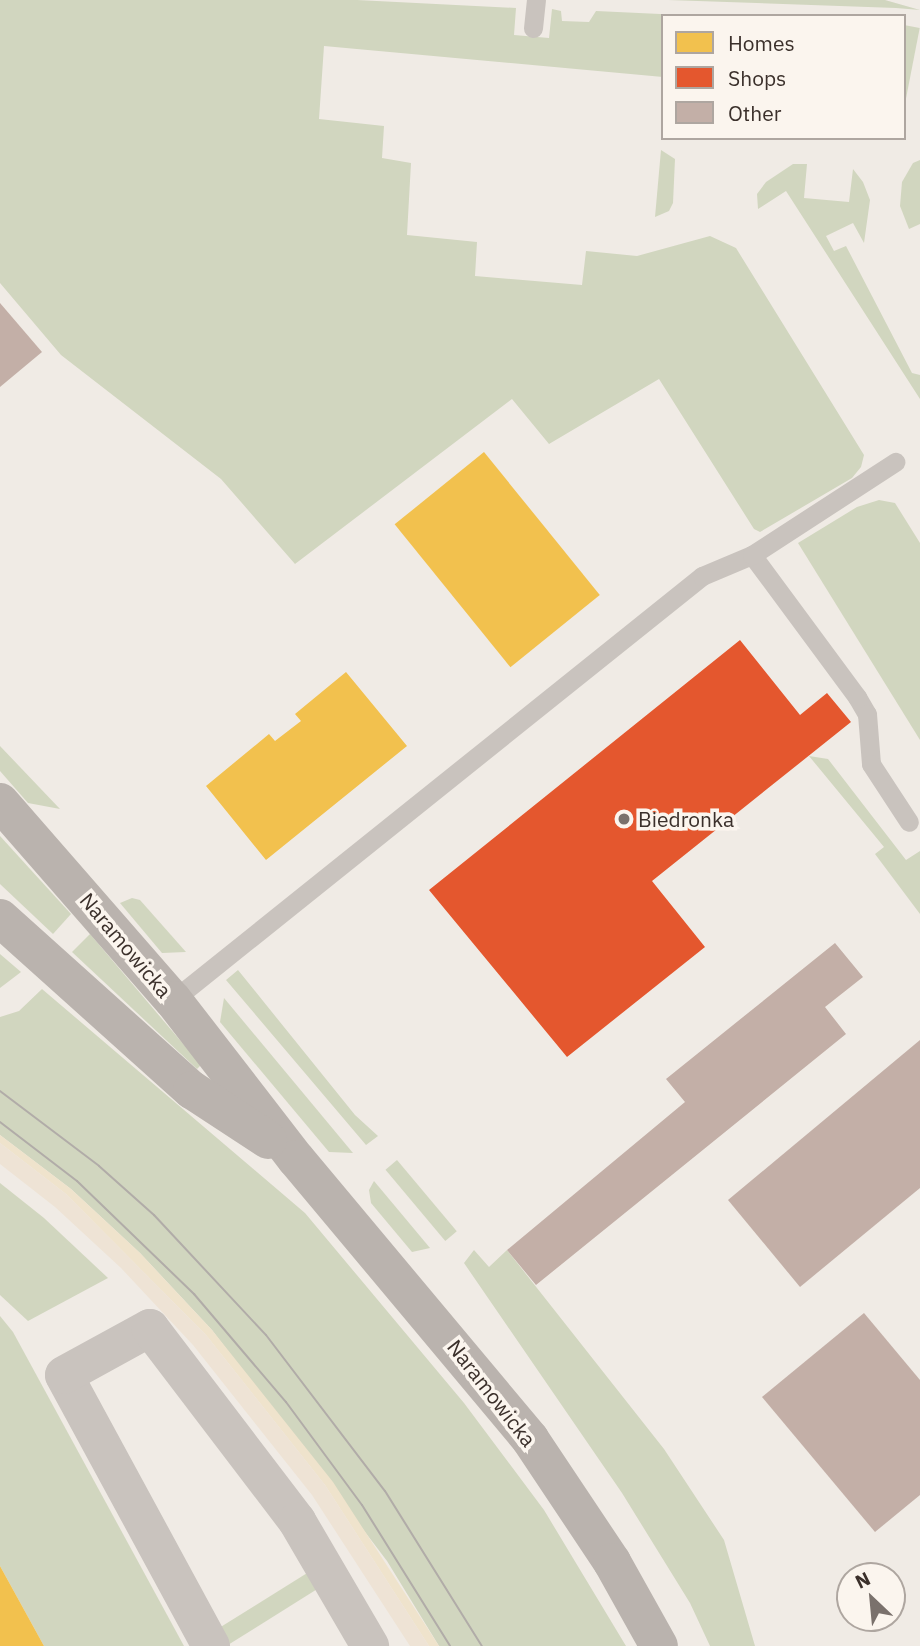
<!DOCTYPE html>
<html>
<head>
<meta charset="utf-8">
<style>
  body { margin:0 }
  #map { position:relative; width:920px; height:1646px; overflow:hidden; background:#f0ebe5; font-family:"IBM Plex Sans",sans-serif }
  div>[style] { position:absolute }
  .green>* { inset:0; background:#d1d6bf; transform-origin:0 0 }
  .sand>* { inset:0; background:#efe3cc }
  .plaza>* { inset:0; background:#eee3d5 }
  .homes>* { inset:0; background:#f2c14e; transform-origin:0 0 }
  .shops>* { inset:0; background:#e4572e }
  .building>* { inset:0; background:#c3afa7 }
  .lane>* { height:19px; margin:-9.5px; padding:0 9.5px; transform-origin:9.5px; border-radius:9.5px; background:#c9c3be }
  .street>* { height:38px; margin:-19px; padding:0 19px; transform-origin:19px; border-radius:19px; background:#c9c3be }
  .secondary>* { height:38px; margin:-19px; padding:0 19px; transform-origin:19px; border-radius:19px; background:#bab3ae }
  .tram>* { height:2px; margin:-1px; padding:0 1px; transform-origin:1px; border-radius:1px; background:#b1aca8 }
  .dots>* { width:19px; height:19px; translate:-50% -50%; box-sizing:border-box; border:4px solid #fbf5ee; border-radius:50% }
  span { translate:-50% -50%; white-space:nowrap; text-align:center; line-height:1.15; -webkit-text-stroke:7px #fbf5ee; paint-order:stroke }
  .poi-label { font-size:21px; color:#3b302b }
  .left { translate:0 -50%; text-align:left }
  .street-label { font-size:21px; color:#3b302b }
  .legend { position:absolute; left:661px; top:14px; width:245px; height:126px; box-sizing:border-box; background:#fbf5ee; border:2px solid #aea6a0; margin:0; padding:9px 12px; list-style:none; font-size:21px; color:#3b302b }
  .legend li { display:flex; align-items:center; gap:14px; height:35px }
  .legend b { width:35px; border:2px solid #aea6a0 }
  .north { position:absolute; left:836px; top:1562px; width:70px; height:70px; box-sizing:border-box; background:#fbf5ee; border:2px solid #aea6a0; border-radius:50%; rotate:334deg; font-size:19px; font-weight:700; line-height:28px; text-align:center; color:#3b302b }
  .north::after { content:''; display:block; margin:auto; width:24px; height:32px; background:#7a716c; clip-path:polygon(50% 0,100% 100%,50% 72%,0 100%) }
</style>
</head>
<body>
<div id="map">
  <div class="green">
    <div style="clip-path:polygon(0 0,357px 0,516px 8px,514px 35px,549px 38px,552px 9px,561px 11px,562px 21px,589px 22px,596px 11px,703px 16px,663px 16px,663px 77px,324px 46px,319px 119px,384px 126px,382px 158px,411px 163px,407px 235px,477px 242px,475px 276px,582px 285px,586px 251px,637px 256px,710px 236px,736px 248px,864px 455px,861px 467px,852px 478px,760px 532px,754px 529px,659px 379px,549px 444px,512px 399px,295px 564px,221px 479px,61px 355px,0 283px)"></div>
    <div style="clip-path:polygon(668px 0,885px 0,920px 10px,896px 8px)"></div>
    <div style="left:904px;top:25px;width:16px;height:110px;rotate:11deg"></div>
    <div style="clip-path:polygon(661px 150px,675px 159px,673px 203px,669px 211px,655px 217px)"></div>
    <div style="clip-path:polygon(920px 160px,920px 224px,909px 229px,900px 206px,902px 182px,913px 163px)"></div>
    <div style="clip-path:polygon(793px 164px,807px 164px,804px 198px,849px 202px,853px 169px,863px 182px,870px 200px,864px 243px,853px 223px,826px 236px,834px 251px,846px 246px,912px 373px,920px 375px,920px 399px,786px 191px,758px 209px,757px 194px,766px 182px)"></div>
    <div style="clip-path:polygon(879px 500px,895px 503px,920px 543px,920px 740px,798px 543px,857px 507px)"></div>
    <div style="clip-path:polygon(0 746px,60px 809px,28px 803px,0 771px)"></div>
    <div style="clip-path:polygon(809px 756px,828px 759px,906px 860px,920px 851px,920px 914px,875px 854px,884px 847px)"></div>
    <div style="clip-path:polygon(0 836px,71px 914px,53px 934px,0 884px)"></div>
    <div style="clip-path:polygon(132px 898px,140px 900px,186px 952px,162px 953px,120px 903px)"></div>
    <div style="clip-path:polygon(90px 934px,201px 1065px,197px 1069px,72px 952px)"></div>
    <div style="clip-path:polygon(0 954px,21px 972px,0 988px)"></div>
    <div style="clip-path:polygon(238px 970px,355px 1115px,378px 1136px,366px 1145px,226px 980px)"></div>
    <div style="clip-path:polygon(42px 989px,305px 1213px,464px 1403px,544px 1510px,626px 1646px,439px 1646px,387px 1561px,212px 1330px,140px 1253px,71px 1189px,0 1135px,0 1017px,19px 1011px)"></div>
    <div style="clip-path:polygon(224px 998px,353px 1153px,329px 1152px,220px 1022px)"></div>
    <div style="left:397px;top:1160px;width:93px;height:15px;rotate:50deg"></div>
    <div style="clip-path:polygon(374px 1181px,430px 1248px,412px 1252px,371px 1203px,369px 1190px)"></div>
    <div style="clip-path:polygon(0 1183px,44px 1218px,108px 1278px,28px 1321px,0 1295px)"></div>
    <div style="clip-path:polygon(474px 1250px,489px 1267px,507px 1250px,664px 1449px,724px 1540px,755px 1646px,710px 1646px,690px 1603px,622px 1493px,464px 1263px)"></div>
    <div style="clip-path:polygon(0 1316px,13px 1332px,184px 1646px,44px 1646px,0 1566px)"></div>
    <div style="left:312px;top:1570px;width:19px;height:112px;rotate:58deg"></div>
  </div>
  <div class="sand">
    <div style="clip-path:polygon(0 1135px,71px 1189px,140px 1253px,212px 1330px,333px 1482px,439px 1646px,429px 1646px,325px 1485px,206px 1335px,66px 1194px,0 1143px)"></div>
  </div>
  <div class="plaza">
    <div style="clip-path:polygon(0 1143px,66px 1194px,206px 1335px,325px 1485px,429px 1646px,410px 1646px,312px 1495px,193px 1345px,121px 1268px,55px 1207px,0 1164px)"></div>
  </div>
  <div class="homes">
    <div style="left:484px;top:452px;width:184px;height:115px;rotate:51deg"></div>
    <div style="clip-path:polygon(346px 672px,407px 746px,266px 860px,206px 786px,269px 734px,275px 741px,301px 721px,295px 714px)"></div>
    <div style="clip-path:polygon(0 1566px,44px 1646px,0 1646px)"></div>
  </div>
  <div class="shops">
    <div style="clip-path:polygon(740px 640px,800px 715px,827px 693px,851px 722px,652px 881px,705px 947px,567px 1057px,429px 890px)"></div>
  </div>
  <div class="building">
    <div style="clip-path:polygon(0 303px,42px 352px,0 387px)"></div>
    <div style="clip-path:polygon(835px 943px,863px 977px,825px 1007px,846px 1034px,536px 1285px,507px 1250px,685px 1102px,666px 1079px)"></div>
    <div style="clip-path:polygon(920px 1040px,920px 1188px,800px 1287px,728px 1200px)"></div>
    <div style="clip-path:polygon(864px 1313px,920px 1380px,920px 1495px,875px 1532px,762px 1397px)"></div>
  </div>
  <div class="lane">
    <div style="left:533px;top:28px;width:28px;rotate:-84deg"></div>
    <div style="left:752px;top:555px;width:177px;rotate:53.5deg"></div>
    <div style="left:857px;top:697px;width:20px;rotate:60deg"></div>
    <div style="left:867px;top:714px;width:50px;rotate:85.4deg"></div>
    <div style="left:871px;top:764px;width:69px;rotate:56.8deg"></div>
    <div style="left:173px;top:1000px;width:678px;rotate:-38.71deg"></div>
    <div style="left:702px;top:576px;width:54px;rotate:-22.8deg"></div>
    <div style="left:752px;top:555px;width:171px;rotate:-33deg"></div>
  </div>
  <div class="street">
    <div style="left:211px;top:1646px;width:308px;rotate:-118.5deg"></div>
    <div style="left:64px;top:1375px;width:98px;rotate:-28.7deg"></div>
    <div style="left:150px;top:1328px;width:243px;rotate:52.7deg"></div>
    <div style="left:297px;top:1521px;width:145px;rotate:59.7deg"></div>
  </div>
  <div class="secondary">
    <div style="left:0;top:802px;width:263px;rotate:48.9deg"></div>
    <div style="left:173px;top:1000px;width:201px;rotate:52.3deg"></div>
    <div style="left:296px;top:1159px;width:365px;rotate:50.1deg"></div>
    <div style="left:530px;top:1439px;width:148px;rotate:56.3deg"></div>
    <div style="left:612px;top:1562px;width:96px;rotate:60.8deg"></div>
    <div style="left:0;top:918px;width:258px;rotate:41.9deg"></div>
    <div style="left:192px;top:1090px;width:91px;rotate:33.3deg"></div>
  </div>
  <div class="tram">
    <div style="left:0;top:1091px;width:124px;rotate:37.1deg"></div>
    <div style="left:99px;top:1166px;width:74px;rotate:41.7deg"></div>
    <div style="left:154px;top:1215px;width:164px;rotate:47deg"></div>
    <div style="left:266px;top:1335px;width:196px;rotate:52.7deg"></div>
    <div style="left:385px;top:1491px;width:183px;rotate:58deg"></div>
    <div style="left:0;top:1122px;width:97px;rotate:37.5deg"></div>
    <div style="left:77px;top:1181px;width:163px;rotate:44deg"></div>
    <div style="left:194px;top:1294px;width:142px;rotate:49.6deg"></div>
    <div style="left:286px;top:1402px;width:128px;rotate:53.6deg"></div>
    <div style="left:362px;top:1505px;width:166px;rotate:58deg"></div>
  </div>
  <div class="dots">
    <div style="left:624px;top:819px;background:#7a716c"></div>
  </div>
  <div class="poi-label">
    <span class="left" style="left:638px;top:819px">Biedronka</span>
  </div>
  <div class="street-label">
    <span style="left:126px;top:945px;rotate:50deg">Naramowicka</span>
    <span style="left:492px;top:1393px;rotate:52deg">Naramowicka</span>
  </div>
  <ul class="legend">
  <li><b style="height:19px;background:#f2c14e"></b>Homes</li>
  <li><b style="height:19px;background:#e4572e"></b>Shops</li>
  <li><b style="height:19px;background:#c3afa7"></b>Other</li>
  </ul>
  <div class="north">N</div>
</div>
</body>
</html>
